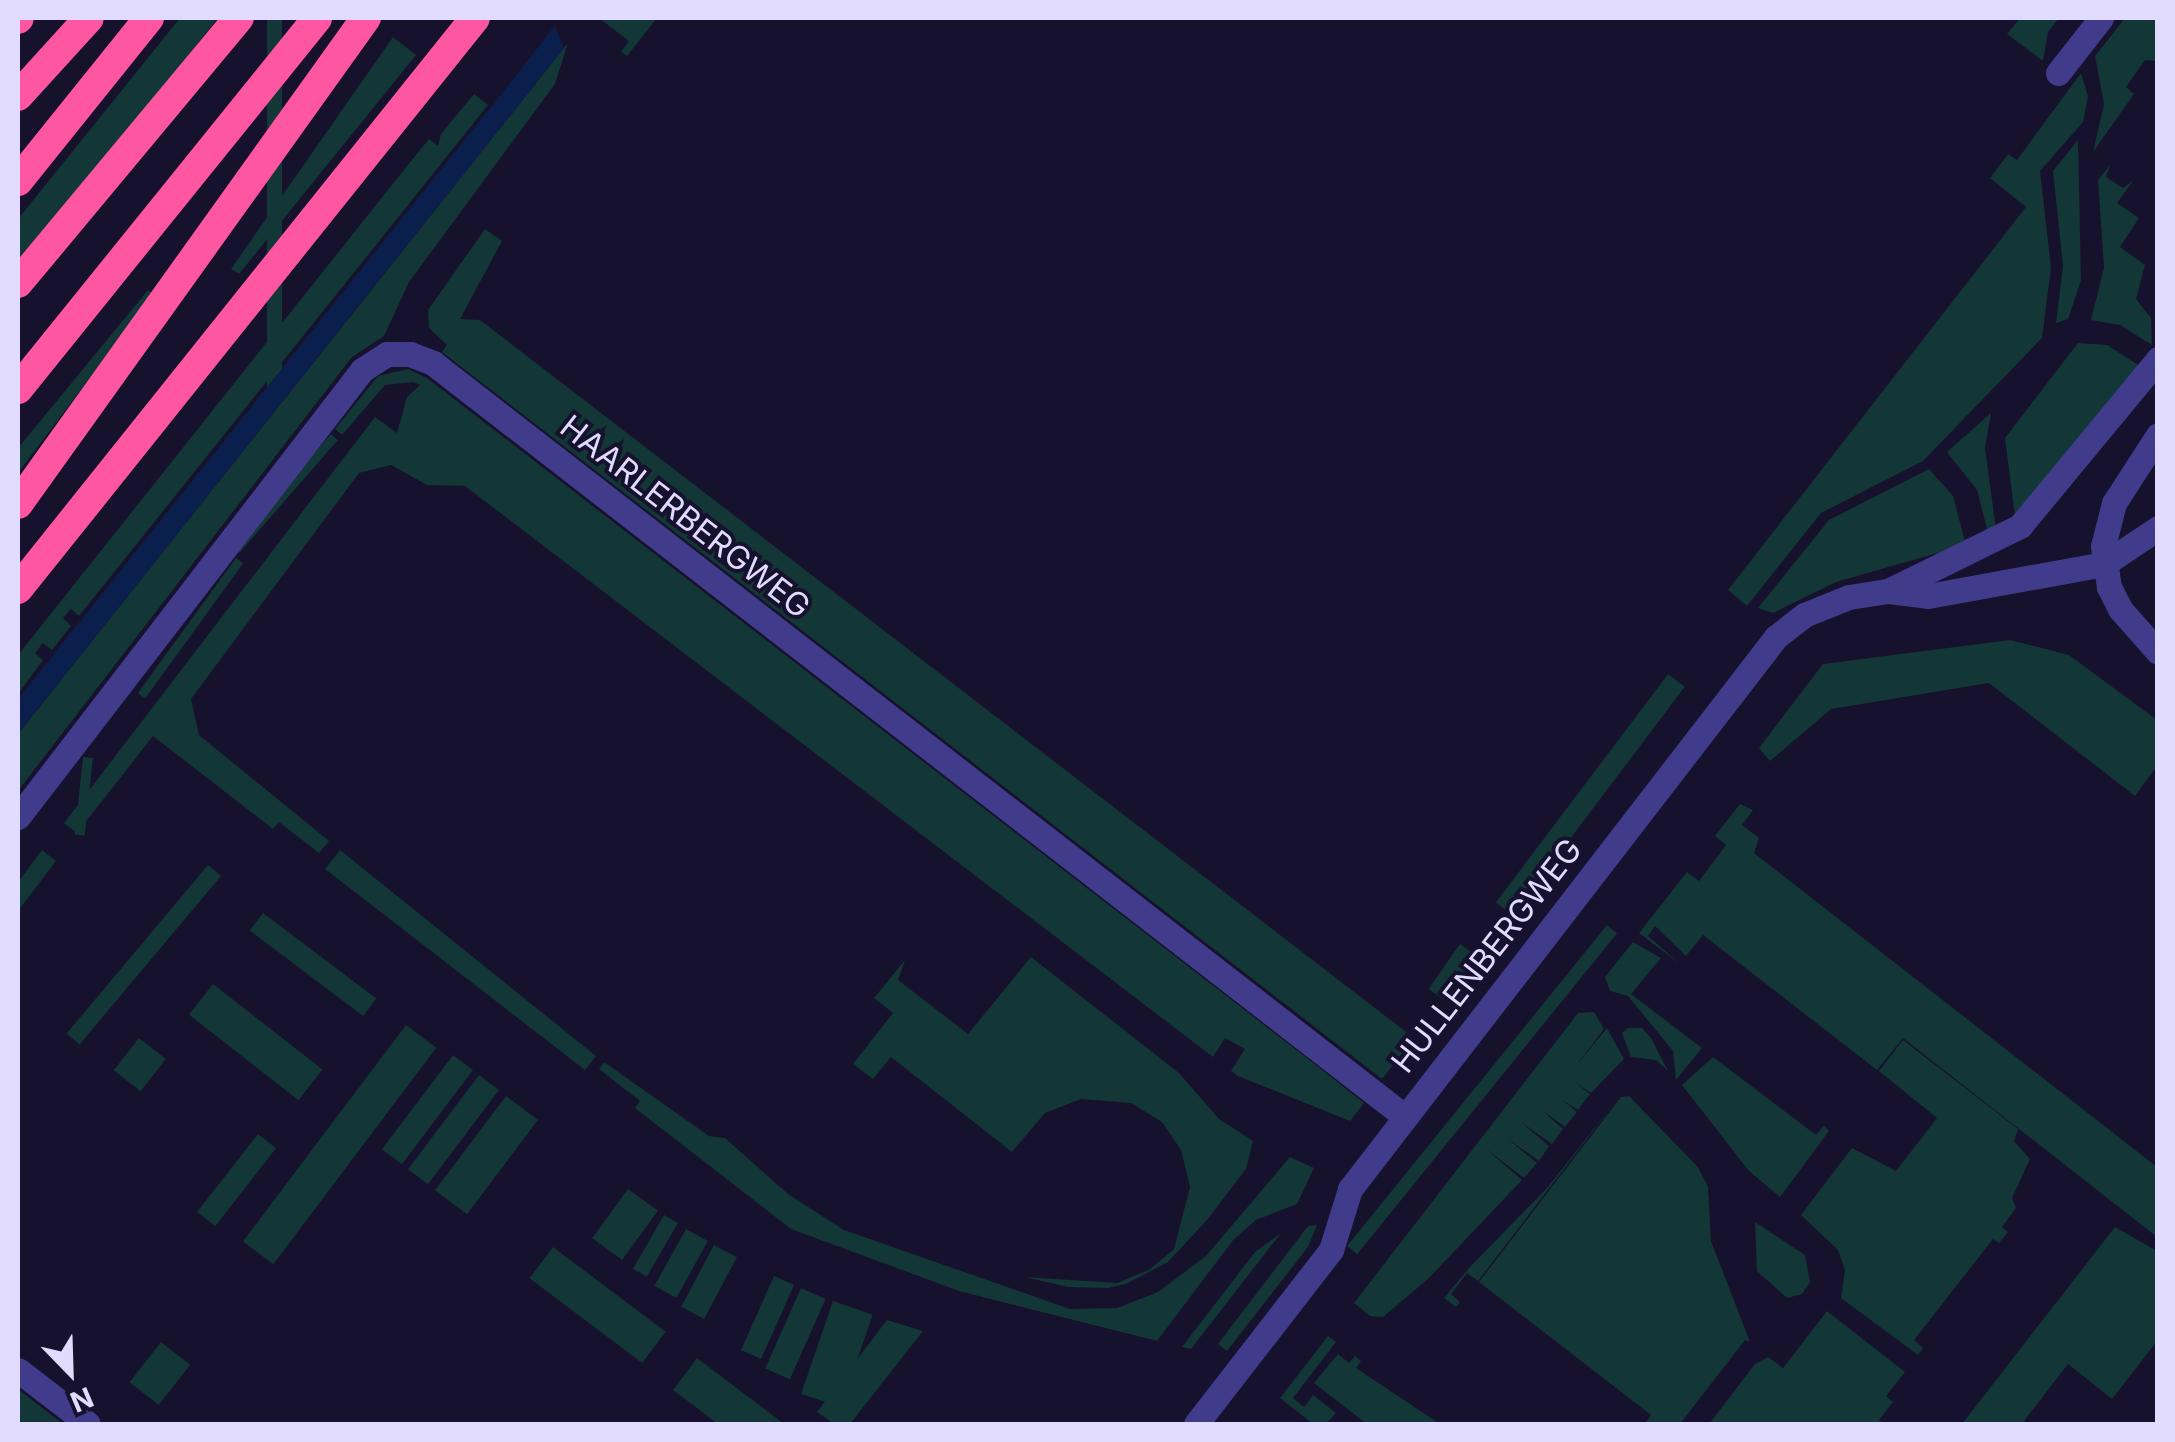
<!DOCTYPE html>
<html>
<head>
<meta charset="utf-8">
<style>
  body { margin:0 }
  #map { position:relative; width:2175px; height:1442px; overflow:hidden; background:#16112c; font-family:Inter,sans-serif }
  div>[style] { position:absolute }
  .green>* { inset:0; background:#133636; transform-origin:0 0 }
  .water>* { inset:0; background:#0a1f4c }
  .pier>* { inset:0; background:#16112c }
  .minor>* { height:25px; margin:-12.5px; padding:0 12.5px; transform-origin:12.5px; border-radius:12.5px; background:#413b8c }
  .highway>* { height:30px; margin:-15px; padding:0 15px; transform-origin:15px; border-radius:15px; background:#ff56a1 }
  span { translate:-50% -50%; white-space:nowrap; text-align:center; line-height:1.15; -webkit-text-stroke:8px #16112c; paint-order:stroke }
  .street-label { font-size:32px; color:#e1dbff }
  .frame { position:absolute; inset:0; border:20px solid #e1dbff; pointer-events:none }
  .north { position:absolute; left:20px; top:1322px; width:100px; height:100px; -webkit-text-stroke:8px #16112c; paint-order:stroke; rotate:157deg; font-size:28px; font-weight:700; line-height:40px; text-align:center; color:#e1dbff }
  .north::after { content:''; display:block; margin:auto; width:35px; height:45px; background:#e1dbff; clip-path:polygon(50% 0,100% 100%,50% 72%,0 100%) }
</style>
</head>
<body>
<div id="map">
  <div class="green">
    <div style="clip-path:polygon(180px 18px,218px 18px,18px 268px,18px 219px)"></div>
    <div style="left:267px;top:18px;width:15px;height:395px"></div>
    <div style="clip-path:polygon(599px 18px,657px 18px,627px 56px,621px 52px,629px 41px)"></div>
    <div style="clip-path:polygon(2020px 18px,2059px 18px,2048px 32px,2043px 61px,2007px 34px)"></div>
    <div style="clip-path:polygon(2125px 18px,2157px 18px,2157px 61px,2145px 60px,2126px 87px,2134px 94px,2093px 152px,2104px 104px,2095px 56px)"></div>
    <div style="clip-path:polygon(393px 37px,416px 55px,239px 274px,231px 269px)"></div>
    <div style="clip-path:polygon(568px 43px,555px 84px,409px 282px,384px 336px,352px 357px,18px 791px,18px 734px)"></div>
    <div style="clip-path:polygon(2081px 73px,2088px 96px,2083px 122px,2040px 171px,2051px 268px,2042px 338px,1923px 461px,1821px 513px,1747px 606px,1728px 590px,2026px 207px,1990px 178px,2008px 154px,2017px 160px)"></div>
    <div style="clip-path:polygon(474px 94px,488px 105px,79px 616px,71px 609px,63px 618px,71px 626px,52px 650px,43px 643px,35px 653px,43px 660px,18px 694px,18px 655px,407px 166px,429px 139px,438px 146px,441px 134px)"></div>
    <div style="clip-path:polygon(2078px 140px,2081px 280px,2068px 319px,2056px 323px,2063px 266px,2053px 171px)"></div>
    <div style="clip-path:polygon(2110px 165px,2106px 177px,2123px 188px,2133px 181px,2117px 203px,2139px 218px,2120px 247px,2145px 265px,2136px 299px,2151px 318px,2152px 345px,2120px 325px,2091px 320px,2104px 268px,2098px 180px)"></div>
    <div style="clip-path:polygon(485px 229px,502px 241px,460px 319px,480px 320px,1414px 1038px,1382px 1079px,442px 352px,447px 345px,429px 328px,428px 310px)"></div>
    <div style="clip-path:polygon(148px 290px,153px 294px,18px 473px,18px 448px)"></div>
    <div style="clip-path:polygon(2078px 343px,2107px 345px,2140px 366px,2015px 516px,2005px 438px)"></div>
    <div style="clip-path:polygon(408px 369px,427px 378px,1321px 1069px,1364px 1103px,1350px 1121px,1238px 1076px,1231px 1071px,1245px 1049px,1225px 1038px,1213px 1057px,465px 486px,427px 485px,391px 465px,359px 473px,191px 699px,199px 735px,329px 841px,319px 853px,279px 822px,273px 829px,153px 736px,77px 833px,64px 823px,375px 417px,397px 433px,407px 397px,420px 385px,414px 382px,385px 385px,342px 435px,335px 429px,378px 376px)"></div>
    <div style="clip-path:polygon(1991px 413px,1985px 448px,1996px 529px,1988px 533px,1977px 490px,1947px 452px)"></div>
    <div style="left:331px;top:434px;width:9px;height:150px;rotate:41deg"></div>
    <div style="clip-path:polygon(1929px 469px,1953px 496px,1966px 545px,1836px 582px,1773px 613px,1758px 608px,1829px 520px)"></div>
    <div style="left:236px;top:558px;width:9px;height:167px;rotate:36deg"></div>
    <div style="clip-path:polygon(2010px 640px,2069px 655px,2157px 720px,2157px 766px,2135px 796px,1989px 683px,1831px 709px,1770px 761px,1759px 748px,1823px 664px)"></div>
    <div style="left:1668px;top:674px;width:21px;height:286px;rotate:37deg"></div>
    <div style="left:83px;top:757px;width:10px;height:78px;rotate:6deg"></div>
    <div style="clip-path:polygon(1740px 804px,1753px 810px,1742px 825px,1759px 838px,1754px 853px,2157px 1167px,2157px 1237px,1903px 1038px,1877px 1070px,1703px 935px,1686px 956px,1655px 926px,1648px 936px,1680px 964px,1639px 933px,1687px 872px,1699px 881px,1726px 845px,1715px 836px)"></div>
    <div style="clip-path:polygon(42px 850px,56px 861px,18px 911px,18px 882px)"></div>
    <div style="clip-path:polygon(340px 850px,596px 1056px,585px 1070px,325px 869px)"></div>
    <div style="left:208px;top:865px;width:17px;height:220px;rotate:40deg"></div>
    <div style="left:263px;top:913px;width:142px;height:22px;rotate:37deg"></div>
    <div style="left:1607px;top:925px;width:13px;height:413px;rotate:39deg"></div>
    <div style="clip-path:polygon(1633px 942px,1661px 958px,1631px 994px,1702px 1048px,1676px 1080px,1673px 1051px,1628px 996px,1610px 991px,1605px 977px)"></div>
    <div style="left:1460px;top:944px;width:21px;height:55px;rotate:35deg"></div>
    <div style="clip-path:polygon(1031px 957px,1179px 1073px,1219px 1119px,1253px 1141px,1246px 1169px,1207px 1220px,1168px 1262px,1126px 1284px,1108px 1288px,1068px 1287px,1025px 1277px,1117px 1283px,1149px 1270px,1174px 1249px,1190px 1187px,1181px 1150px,1162px 1122px,1131px 1103px,1081px 1099px,1045px 1113px,1012px 1152px,891px 1057px,873px 1079px,853px 1064px,893px 1013px,874px 998px,905px 960px,898px 980px,968px 1034px)"></div>
    <div style="left:213px;top:984px;width:139px;height:39px;rotate:38deg"></div>
    <div style="clip-path:polygon(1594px 1012px,1604px 1029px,1574px 1068px,1607px 1028px,1624px 1059px,1591px 1093px,1575px 1082px,1590px 1094px,1578px 1110px,1562px 1100px,1577px 1112px,1565px 1127px,1542px 1110px,1563px 1129px,1552px 1144px,1521px 1122px,1549px 1146px,1539px 1161px,1508px 1139px,1537px 1163px,1524px 1178px,1486px 1149px,1522px 1180px,1428px 1279px,1383px 1317px,1370px 1316px,1354px 1303px,1578px 1013px)"></div>
    <div style="left:406px;top:1025px;width:38px;height:271px;rotate:37deg"></div>
    <div style="clip-path:polygon(1628px 1028px,1642px 1028px,1651px 1038px,1668px 1071px,1656px 1060px,1631px 1057px,1622px 1033px)"></div>
    <div style="left:139px;top:1038px;width:34px;height:41px;rotate:38deg"></div>
    <div style="clip-path:polygon(1903px 1040px,2018px 1129px,2014px 1141px,2030px 1159px,2012px 1198px,2016px 1208px,2002px 1227px,2008px 1232px,1999px 1243px,1993px 1239px,1914px 1340px,1923px 1348px,1918px 1355px,1841px 1298px,1845px 1270px,1838px 1250px,1801px 1215px,1852px 1148px,1896px 1171px,1937px 1118px,1879px 1071px)"></div>
    <div style="left:453px;top:1055px;width:25px;height:118px;rotate:37deg"></div>
    <div style="clip-path:polygon(1713px 1057px,1816px 1135px,1824px 1126px,1829px 1131px,1780px 1197px,1749px 1171px,1682px 1085px)"></div>
    <div style="clip-path:polygon(604px 1062px,709px 1136px,725px 1138px,788px 1194px,844px 1230px,1070px 1309px,1117px 1308px,1158px 1292px,1206px 1256px,1290px 1157px,1314px 1168px,1297px 1204px,1256px 1220px,1234px 1239px,1157px 1341px,959px 1291px,791px 1229px,635px 1108px,640px 1101px,599px 1069px)"></div>
    <div style="left:479px;top:1075px;width:25px;height:118px;rotate:37deg"></div>
    <div style="left:506px;top:1096px;width:40px;height:118px;rotate:37deg"></div>
    <div style="clip-path:polygon(1620px 1096px,1478px 1281px,1467px 1273px,1451px 1294px,1460px 1302px,1456px 1307px,1444px 1298px,1469px 1268px,1547px 1188px)"></div>
    <div style="clip-path:polygon(1629px 1096px,1698px 1167px,1708px 1187px,1711px 1241px,1750px 1342px,1745px 1340px,1680px 1424px,1645px 1424px,1651px 1415px,1479px 1282px,1621px 1097px)"></div>
    <div style="left:258px;top:1134px;width:23px;height:99px;rotate:38deg"></div>
    <div style="left:628px;top:1189px;width:37px;height:61px;rotate:36deg"></div>
    <div style="left:664px;top:1215px;width:16px;height:62px;rotate:30deg"></div>
    <div style="clip-path:polygon(1755px 1222px,1805px 1255px,1810px 1282px,1802px 1294px,1787px 1298px,1757px 1271px)"></div>
    <div style="clip-path:polygon(1317px 1225px,1308px 1247px,1227px 1351px,1218px 1344px,1308px 1226px)"></div>
    <div style="clip-path:polygon(2115px 1227px,2157px 1251px,2158px 1340px,2112px 1399px,2068px 1364px,2024px 1421px,2028px 1424px,1962px 1424px)"></div>
    <div style="left:686px;top:1229px;width:25px;height:65px;rotate:29deg"></div>
    <div style="clip-path:polygon(1281px 1233px,1191px 1349px,1182px 1347px,1255px 1252px)"></div>
    <div style="left:714px;top:1245px;width:26px;height:70px;rotate:28deg"></div>
    <div style="left:553px;top:1247px;width:141px;height:39px;rotate:37deg"></div>
    <div style="left:774px;top:1276px;width:22px;height:81px;rotate:24deg"></div>
    <div style="left:801px;top:1288px;width:27px;height:88px;rotate:24deg"></div>
    <div style="left:833px;top:1301px;width:42px;height:98px;rotate:19deg"></div>
    <div style="clip-path:polygon(1827px 1311px,1905px 1372px,1886px 1396px,1893px 1402px,1879px 1420px,1884px 1424px,1709px 1424px,1755px 1364px,1768px 1357px,1783px 1368px)"></div>
    <div style="clip-path:polygon(887px 1320px,923px 1331px,850px 1424px,834px 1424px,817px 1412px)"></div>
    <div style="clip-path:polygon(1328px 1336px,1336px 1342px,1293px 1398px,1304px 1407px,1313px 1395px,1336px 1413px,1326px 1424px,1313px 1424px,1280px 1398px)"></div>
    <div style="left:161px;top:1342px;width:37px;height:51px;rotate:38deg"></div>
    <div style="clip-path:polygon(1338px 1354px,1349px 1363px,1355px 1356px,1361px 1361px,1356px 1368px,1440px 1424px,1367px 1424px,1314px 1383px)"></div>
    <div style="clip-path:polygon(697px 1358px,784px 1424px,718px 1424px,673px 1390px)"></div>
    <div style="clip-path:polygon(18px 1389px,63px 1424px,18px 1424px)"></div>
  </div>
  <div class="water">
    <div style="clip-path:polygon(555px 27px,564px 48px,18px 734px,18px 699px,502px 93px,532px 35px)"></div>
  </div>
  <div class="pier">
    <div style="clip-path:polygon(430px 18px,517px 18px,532px 30px,557px 23px,492px 106px,498px 72px)"></div>
  </div>
  <div class="minor">
    <div style="left:2058px;top:73px;width:70px;rotate:-52deg"></div>
    <div style="left:2158px;top:435px;width:81px;rotate:122.9deg"></div>
    <div style="left:2114px;top:503px;width:44px;rotate:104.3deg"></div>
    <div style="left:2103px;top:546px;width:41px;rotate:81.7deg"></div>
    <div style="left:2109px;top:587px;width:25px;rotate:63deg"></div>
    <div style="left:2120px;top:609px;width:57px;rotate:48.5deg"></div>
    <div style="left:1888px;top:591px;width:147px;rotate:-26.2deg"></div>
    <div style="left:2020px;top:526px;width:217px;rotate:-50.4deg"></div>
    <div style="left:18px;top:817px;width:564px;rotate:-52.42deg"></div>
    <div style="left:362px;top:370px;width:30px;rotate:-33deg"></div>
    <div style="left:387px;top:354px;width:23px"></div>
    <div style="left:410px;top:354px;width:25px;rotate:21deg"></div>
    <div style="left:433px;top:363px;width:1229px;rotate:37.79deg"></div>
    <div style="left:18px;top:1370px;width:88px;rotate:37.6deg"></div>
    <div style="left:1196px;top:1424px;width:220px;rotate:-52.2deg"></div>
    <div style="left:1331px;top:1250px;width:64px;rotate:-72.7deg"></div>
    <div style="left:1350px;top:1189px;width:697px;rotate:-52.34deg"></div>
    <div style="left:1776px;top:637px;width:36px;rotate:-38deg"></div>
    <div style="left:1804px;top:615px;width:48px;rotate:-21.8deg"></div>
    <div style="left:1849px;top:597px;width:39px;rotate:-9deg"></div>
    <div style="left:1888px;top:591px;width:40px;rotate:7.1deg"></div>
    <div style="left:1928px;top:596px;width:179px;rotate:-10.3deg"></div>
    <div style="left:2104px;top:564px;width:65px;rotate:-33.7deg"></div>
  </div>
  <div class="highway">
    <div style="left:18px;top:19px;width:1px;rotate:-45deg"></div>
    <div style="left:18px;top:96px;width:105px;rotate:-47.7deg"></div>
    <div style="left:18px;top:181px;width:209px;rotate:-51.2deg"></div>
    <div style="left:18px;top:283px;width:345px;rotate:-50.2deg"></div>
    <div style="left:18px;top:389px;width:476px;rotate:-51.1deg"></div>
    <div style="left:18px;top:504px;width:598px;rotate:-54.4deg"></div>
    <div style="left:18px;top:589px;width:731px;rotate:-51.33deg"></div>
  </div>
  <div class="street-label">
    <span style="left:685px;top:517px;rotate:38deg">HAARLERBERGWEG</span>
    <span style="left:1487px;top:956px;rotate:-52deg">HULLENBERGWEG</span>
  </div>
  <div class="frame"></div>
  <div class="north">N</div>
</div>
</body>
</html>
